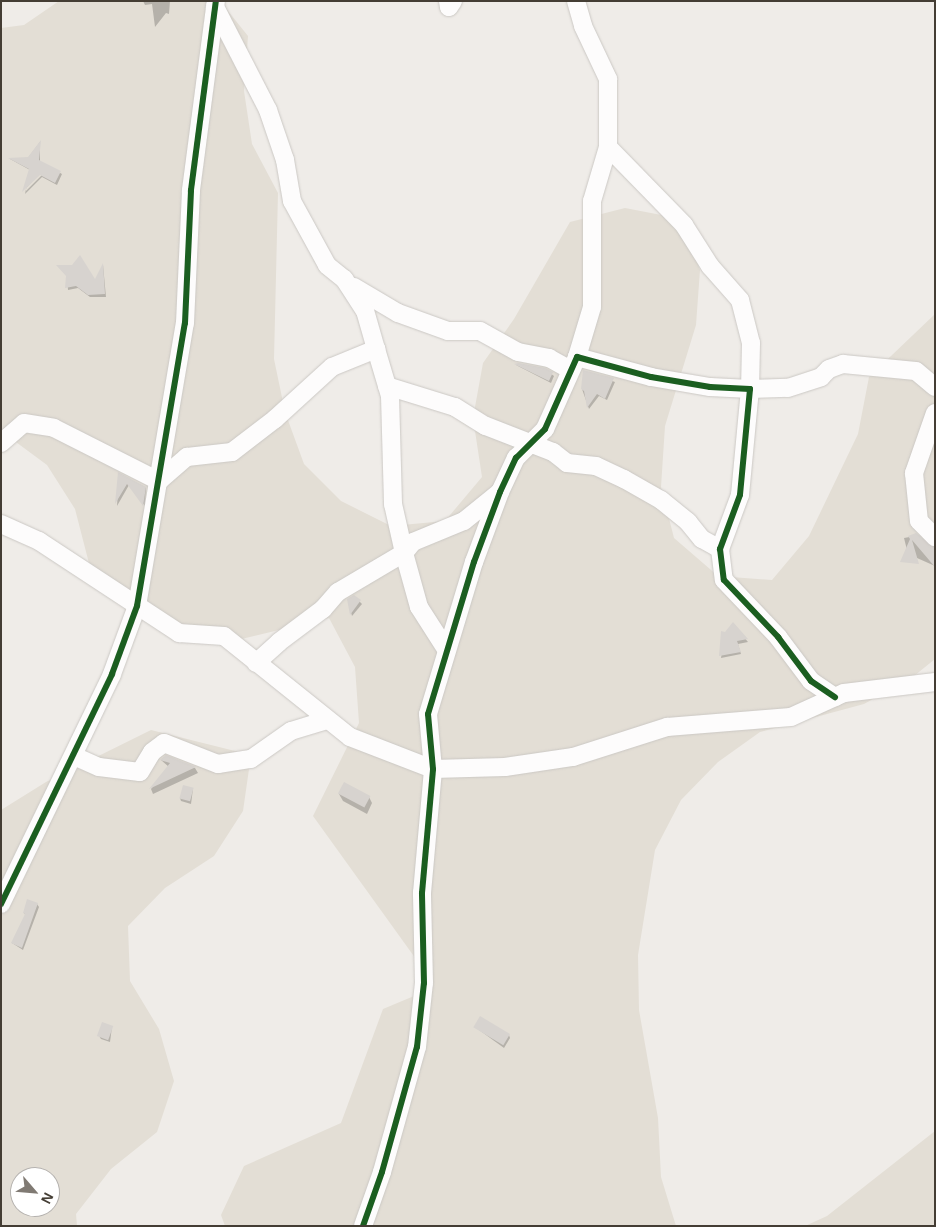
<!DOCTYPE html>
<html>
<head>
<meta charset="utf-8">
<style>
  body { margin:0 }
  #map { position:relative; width:936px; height:1227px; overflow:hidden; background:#efece8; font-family:Arial,sans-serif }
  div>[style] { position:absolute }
  .residential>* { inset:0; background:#e3ded5 }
  .shadow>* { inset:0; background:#0003 }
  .building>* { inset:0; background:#d7d3cf; transform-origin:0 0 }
  .roads { filter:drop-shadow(0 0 1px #cbc8c4) drop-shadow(0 0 1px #cbc8c4) }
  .minor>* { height:18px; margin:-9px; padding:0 9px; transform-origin:9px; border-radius:9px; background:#fdfcfc }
  .cycleway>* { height:6px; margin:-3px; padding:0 3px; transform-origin:3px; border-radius:3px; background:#1b5e20 }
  span { translate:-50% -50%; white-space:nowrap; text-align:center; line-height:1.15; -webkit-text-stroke:4.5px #fff; paint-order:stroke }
  .frame { position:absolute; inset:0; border:2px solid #443d34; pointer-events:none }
  .north { position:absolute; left:10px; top:1167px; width:50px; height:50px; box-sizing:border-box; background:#fff; border:1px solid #b4b1ae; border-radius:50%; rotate:117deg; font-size:14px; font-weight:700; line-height:20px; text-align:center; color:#443d34 }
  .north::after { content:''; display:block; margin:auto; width:18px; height:22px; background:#807a73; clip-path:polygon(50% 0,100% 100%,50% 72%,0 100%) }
</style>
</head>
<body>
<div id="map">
  <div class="residential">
    <div style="clip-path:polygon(59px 1px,220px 1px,248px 36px,244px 91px,252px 144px,278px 193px,274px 359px,285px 412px,304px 464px,341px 501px,391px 526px,445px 521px,482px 477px,473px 418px,483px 363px,514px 319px,570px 222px,625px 208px,682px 219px,700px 270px,696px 325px,665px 426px,661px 487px,674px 538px,718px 576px,772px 580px,809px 536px,858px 434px,869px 377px,935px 314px,935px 659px,914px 676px,864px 704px,760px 732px,718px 762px,681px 800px,655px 850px,638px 955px,639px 1010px,658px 1118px,661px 1177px,676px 1226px,225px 1226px,221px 1215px,244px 1166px,341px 1123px,383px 1009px,426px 991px,426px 973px,313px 816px,359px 723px,355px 667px,329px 618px,221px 644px,173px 622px,92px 575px,75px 509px,47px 465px,1px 431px,1px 28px,24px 25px)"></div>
    <div style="clip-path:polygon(evenodd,151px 730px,251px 755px,243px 811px,214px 856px,165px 888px,128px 926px,130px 981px,159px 1029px,174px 1081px,157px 1132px,111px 1169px,76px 1214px,77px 1226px,1px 1226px,1px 810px,46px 782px,151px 730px,20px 1177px,50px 1177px,50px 1207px,20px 1207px,20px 1177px)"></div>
    <div style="clip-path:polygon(935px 1131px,935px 1226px,805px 1226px,827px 1216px)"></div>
  </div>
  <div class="shadow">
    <div style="clip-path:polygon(143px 1px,170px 1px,169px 14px,166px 13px,155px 27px,152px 4px,145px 5px)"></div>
    <div style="clip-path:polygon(evenodd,40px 142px,40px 162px,62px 174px,57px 185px,42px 177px,25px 194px,30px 170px,10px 159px,28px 158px,40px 142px,43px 170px,45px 172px,26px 191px,26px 188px,43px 170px)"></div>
    <div style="clip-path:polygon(103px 265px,106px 297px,90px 297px,78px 288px,68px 290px,67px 276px,96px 281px)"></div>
    <div style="clip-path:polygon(516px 365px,545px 369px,554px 376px,551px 383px)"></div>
    <div style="clip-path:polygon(584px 371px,615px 382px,607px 400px,599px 396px,589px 409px,582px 389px)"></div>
    <div style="clip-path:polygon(119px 474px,146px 488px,145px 506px,129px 485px,117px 506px)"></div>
    <div style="clip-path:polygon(915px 536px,935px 566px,908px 554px,904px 538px)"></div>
    <div style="clip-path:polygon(354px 596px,362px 604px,352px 616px,348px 600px)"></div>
    <div style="clip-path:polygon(733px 624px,748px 642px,738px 644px,741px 654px,721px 658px,725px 634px)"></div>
    <div style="clip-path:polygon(166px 756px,195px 768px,198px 773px,153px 794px,151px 789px,169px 767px,161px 760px)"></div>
    <div style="clip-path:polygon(193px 789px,191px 804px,181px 801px,180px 798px)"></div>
    <div style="clip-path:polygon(339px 794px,369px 797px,372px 803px,367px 814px,343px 801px)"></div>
    <div style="clip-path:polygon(37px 904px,39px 907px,23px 950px,12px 943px,26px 916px,24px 913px)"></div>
    <div style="clip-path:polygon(112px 1027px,110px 1042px,101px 1039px,99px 1036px)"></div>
    <div style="clip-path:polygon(475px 1027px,509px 1035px,510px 1038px,504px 1048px)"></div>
  </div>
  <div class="building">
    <div style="clip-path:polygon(41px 140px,39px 160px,61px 171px,55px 183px,40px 175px,22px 192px,29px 169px,8px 158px,28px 157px)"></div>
    <div style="clip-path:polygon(80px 255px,95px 279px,103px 263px,105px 294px,88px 295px,76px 286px,65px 288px,66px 276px,56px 265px,72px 265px)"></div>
    <div style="clip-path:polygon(518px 363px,545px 368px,553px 372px,549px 381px,514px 364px)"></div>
    <div style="clip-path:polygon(583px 370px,614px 378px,605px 399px,597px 394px,587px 408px,584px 391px,581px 389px)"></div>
    <div style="clip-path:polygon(118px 472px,146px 487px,143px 506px,127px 484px,115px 504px)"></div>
    <div style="clip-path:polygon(916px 533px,935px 547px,935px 567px,912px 540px,919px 564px,900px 562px,910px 539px,908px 536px)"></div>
    <div style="clip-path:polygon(354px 595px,361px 600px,350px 615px,347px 599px)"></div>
    <div style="clip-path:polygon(733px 622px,748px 639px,737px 641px,741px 652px,719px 656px,721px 631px,725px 632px)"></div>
    <div style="clip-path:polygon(166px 755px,196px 767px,149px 789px,170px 763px,160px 760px)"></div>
    <div style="left:344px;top:782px;width:30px;height:13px;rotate:28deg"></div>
    <div style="left:183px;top:785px;width:11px;height:14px;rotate:15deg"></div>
    <div style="clip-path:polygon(27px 899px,38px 903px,22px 948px,11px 943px,25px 914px,23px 913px)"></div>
    <div style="left:480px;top:1016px;width:35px;height:13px;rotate:31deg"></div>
    <div style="left:102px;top:1022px;width:12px;height:15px;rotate:20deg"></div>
  </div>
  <div class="roads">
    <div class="minor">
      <div style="left:448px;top:1px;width:6px;rotate:81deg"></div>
      <div style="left:449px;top:7px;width:7px;rotate:-56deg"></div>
      <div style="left:576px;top:1px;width:26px;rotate:74deg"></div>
      <div style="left:583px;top:26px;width:59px;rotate:64.7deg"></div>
      <div style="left:608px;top:79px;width:68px;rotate:90deg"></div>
      <div style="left:608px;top:147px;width:56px;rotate:106.5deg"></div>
      <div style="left:592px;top:201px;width:106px;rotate:90deg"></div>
      <div style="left:592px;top:307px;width:52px;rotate:106.7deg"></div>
      <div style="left:608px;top:147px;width:109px;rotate:45.7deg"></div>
      <div style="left:684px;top:225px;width:49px;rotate:57.6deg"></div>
      <div style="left:710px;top:266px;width:45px;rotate:48.6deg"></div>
      <div style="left:740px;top:300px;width:44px;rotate:75.7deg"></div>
      <div style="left:751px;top:343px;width:46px;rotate:91.2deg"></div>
      <div style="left:750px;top:389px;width:38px;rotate:-2deg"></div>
      <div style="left:788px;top:388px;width:35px;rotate:-18deg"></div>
      <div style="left:821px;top:377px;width:11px;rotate:-45deg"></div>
      <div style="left:829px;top:369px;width:15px;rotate:-20deg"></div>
      <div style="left:843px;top:364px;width:73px;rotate:5.5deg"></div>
      <div style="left:916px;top:371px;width:25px;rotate:40deg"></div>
      <div style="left:354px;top:287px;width:51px;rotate:30.6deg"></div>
      <div style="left:398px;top:313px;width:53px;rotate:19.8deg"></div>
      <div style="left:448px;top:331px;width:32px"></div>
      <div style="left:480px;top:331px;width:43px;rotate:28.9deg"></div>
      <div style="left:518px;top:352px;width:32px;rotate:11deg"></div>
      <div style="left:549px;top:358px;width:25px;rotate:29deg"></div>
      <div style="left:376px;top:349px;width:49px;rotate:73.4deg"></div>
      <div style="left:390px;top:396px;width:108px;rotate:88.4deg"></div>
      <div style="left:393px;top:504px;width:50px;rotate:77.3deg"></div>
      <div style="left:404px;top:553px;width:56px;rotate:74.5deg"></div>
      <div style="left:419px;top:607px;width:50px;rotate:57.3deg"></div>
      <div style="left:387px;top:386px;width:71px;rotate:17.2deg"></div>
      <div style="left:455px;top:407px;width:36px;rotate:32deg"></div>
      <div style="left:486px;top:426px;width:72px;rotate:21.2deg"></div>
      <div style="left:553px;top:452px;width:18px;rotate:38deg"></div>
      <div style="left:567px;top:463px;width:29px;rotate:6deg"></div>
      <div style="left:596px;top:466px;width:31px;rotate:25deg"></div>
      <div style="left:624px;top:479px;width:43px;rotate:29.6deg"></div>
      <div style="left:661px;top:500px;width:35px;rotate:39deg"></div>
      <div style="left:688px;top:522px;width:22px;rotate:51deg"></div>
      <div style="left:702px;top:539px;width:21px;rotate:29deg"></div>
      <div style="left:935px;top:413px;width:64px;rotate:109.3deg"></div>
      <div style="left:914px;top:473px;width:48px;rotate:84.1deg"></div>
      <div style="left:919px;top:521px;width:23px;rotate:45deg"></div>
      <div style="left:1px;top:443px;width:30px;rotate:-41deg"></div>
      <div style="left:24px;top:423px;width:30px;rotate:9deg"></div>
      <div style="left:54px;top:428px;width:118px;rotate:26.8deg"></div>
      <div style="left:159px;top:481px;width:37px;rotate:-41deg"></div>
      <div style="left:187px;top:457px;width:45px;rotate:-6.3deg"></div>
      <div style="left:232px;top:452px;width:54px;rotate:-37.5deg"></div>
      <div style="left:275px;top:419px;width:77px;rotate:-42.4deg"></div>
      <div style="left:332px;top:367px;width:48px;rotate:-22.2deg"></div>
      <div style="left:376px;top:349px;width:40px;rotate:-106deg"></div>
      <div style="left:365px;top:311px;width:38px;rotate:-123deg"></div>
      <div style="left:344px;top:279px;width:22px;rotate:-141deg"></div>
      <div style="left:327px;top:265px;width:73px;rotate:-118.7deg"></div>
      <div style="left:292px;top:201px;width:42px;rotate:-99.7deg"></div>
      <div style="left:285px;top:160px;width:53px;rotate:-108.8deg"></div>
      <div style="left:268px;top:110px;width:116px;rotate:-117.2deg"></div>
      <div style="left:1px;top:524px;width:42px;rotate:24.1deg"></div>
      <div style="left:39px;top:541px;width:168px;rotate:33.3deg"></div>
      <div style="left:179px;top:633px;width:45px;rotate:3.8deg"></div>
      <div style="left:224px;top:636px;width:161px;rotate:38.7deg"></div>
      <div style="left:350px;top:737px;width:89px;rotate:21.1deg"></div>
      <div style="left:433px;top:769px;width:72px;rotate:-1.6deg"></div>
      <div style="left:505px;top:767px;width:69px;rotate:-8.4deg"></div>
      <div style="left:573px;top:757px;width:99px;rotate:-17.7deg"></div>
      <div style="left:667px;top:727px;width:124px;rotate:-4.6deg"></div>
      <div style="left:791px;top:717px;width:58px;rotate:-24.4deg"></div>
      <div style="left:844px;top:693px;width:92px;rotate:-6.9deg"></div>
      <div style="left:256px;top:663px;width:31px;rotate:-42deg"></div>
      <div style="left:279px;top:642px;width:55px;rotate:-36.9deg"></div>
      <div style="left:323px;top:609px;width:23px;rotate:-49deg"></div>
      <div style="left:338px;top:592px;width:77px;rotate:-30.6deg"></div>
      <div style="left:404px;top:553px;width:14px;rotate:-51deg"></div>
      <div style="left:413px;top:542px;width:55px;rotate:-22.4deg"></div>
      <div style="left:464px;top:521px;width:46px;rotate:-38.9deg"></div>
      <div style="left:74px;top:756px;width:27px;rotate:24deg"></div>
      <div style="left:99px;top:767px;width:41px;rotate:7deg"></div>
      <div style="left:140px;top:772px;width:23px;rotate:-59deg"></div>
      <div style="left:152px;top:752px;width:15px;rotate:-37deg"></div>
      <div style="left:164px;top:743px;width:58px;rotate:21.3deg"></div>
      <div style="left:218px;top:764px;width:33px;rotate:-9deg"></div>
      <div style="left:251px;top:759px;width:49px;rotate:-35deg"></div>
      <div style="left:291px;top:731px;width:38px;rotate:-17deg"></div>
      <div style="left:1px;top:904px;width:255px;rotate:-64.2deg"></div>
      <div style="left:112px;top:674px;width:72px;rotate:-69.8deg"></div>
      <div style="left:137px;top:606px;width:287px;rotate:-80.4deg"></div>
      <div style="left:185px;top:323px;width:133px;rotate:-87.4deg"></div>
      <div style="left:191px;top:190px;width:191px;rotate:-82.5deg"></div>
      <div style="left:363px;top:1226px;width:57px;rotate:-70.6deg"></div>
      <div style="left:382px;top:1172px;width:130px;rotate:-74.4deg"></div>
      <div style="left:417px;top:1047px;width:64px;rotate:-83.8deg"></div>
      <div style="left:424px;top:983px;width:90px;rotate:-91.3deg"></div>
      <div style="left:422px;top:893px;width:124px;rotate:-84.9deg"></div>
      <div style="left:433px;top:769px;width:55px;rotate:-95.2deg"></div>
      <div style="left:428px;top:714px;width:159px;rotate:-73.2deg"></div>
      <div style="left:474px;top:562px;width:75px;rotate:-69.6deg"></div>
      <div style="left:500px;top:492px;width:38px;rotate:-65deg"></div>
      <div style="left:516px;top:458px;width:41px;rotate:-45deg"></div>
      <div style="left:545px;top:429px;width:79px;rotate:-66deg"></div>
      <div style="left:577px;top:357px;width:77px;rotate:15.1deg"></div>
      <div style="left:651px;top:377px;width:60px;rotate:9.6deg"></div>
      <div style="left:710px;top:387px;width:40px;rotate:2.9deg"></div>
      <div style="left:750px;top:389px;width:106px;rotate:95.4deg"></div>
      <div style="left:740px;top:495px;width:58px;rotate:110.3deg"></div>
      <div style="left:720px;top:549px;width:31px;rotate:83deg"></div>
      <div style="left:724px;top:580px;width:79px;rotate:46.5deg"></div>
      <div style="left:778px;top:637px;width:55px;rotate:53.1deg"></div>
      <div style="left:811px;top:681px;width:29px;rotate:34deg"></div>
    </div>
  </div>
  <div class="cycleway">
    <div style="left:1px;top:904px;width:255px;rotate:-64.2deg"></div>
    <div style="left:112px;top:674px;width:72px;rotate:-69.8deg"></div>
    <div style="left:137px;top:606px;width:287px;rotate:-80.4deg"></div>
    <div style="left:185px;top:323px;width:133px;rotate:-87.4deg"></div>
    <div style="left:191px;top:190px;width:191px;rotate:-82.5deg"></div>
    <div style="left:363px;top:1226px;width:57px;rotate:-70.6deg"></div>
    <div style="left:382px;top:1172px;width:130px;rotate:-74.4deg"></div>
    <div style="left:417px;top:1047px;width:64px;rotate:-83.8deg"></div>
    <div style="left:424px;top:983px;width:90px;rotate:-91.3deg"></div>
    <div style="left:422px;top:893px;width:124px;rotate:-84.9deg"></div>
    <div style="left:433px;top:769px;width:55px;rotate:-95.2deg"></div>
    <div style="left:428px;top:714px;width:159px;rotate:-73.2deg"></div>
    <div style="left:474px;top:562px;width:75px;rotate:-69.6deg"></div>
    <div style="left:500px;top:492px;width:38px;rotate:-65deg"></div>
    <div style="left:516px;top:458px;width:41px;rotate:-45deg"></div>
    <div style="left:545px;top:429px;width:79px;rotate:-66deg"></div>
    <div style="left:577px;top:357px;width:77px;rotate:15.1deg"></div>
    <div style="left:651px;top:377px;width:60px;rotate:9.6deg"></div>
    <div style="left:710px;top:387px;width:40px;rotate:2.9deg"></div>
    <div style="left:750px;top:389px;width:106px;rotate:95.4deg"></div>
    <div style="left:740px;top:495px;width:58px;rotate:110.3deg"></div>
    <div style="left:720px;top:549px;width:31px;rotate:83deg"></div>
    <div style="left:724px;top:580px;width:79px;rotate:46.5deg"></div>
    <div style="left:778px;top:637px;width:55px;rotate:53.1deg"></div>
    <div style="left:811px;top:681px;width:29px;rotate:34deg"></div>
  </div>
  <div class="frame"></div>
  <div class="north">N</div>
</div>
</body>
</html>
